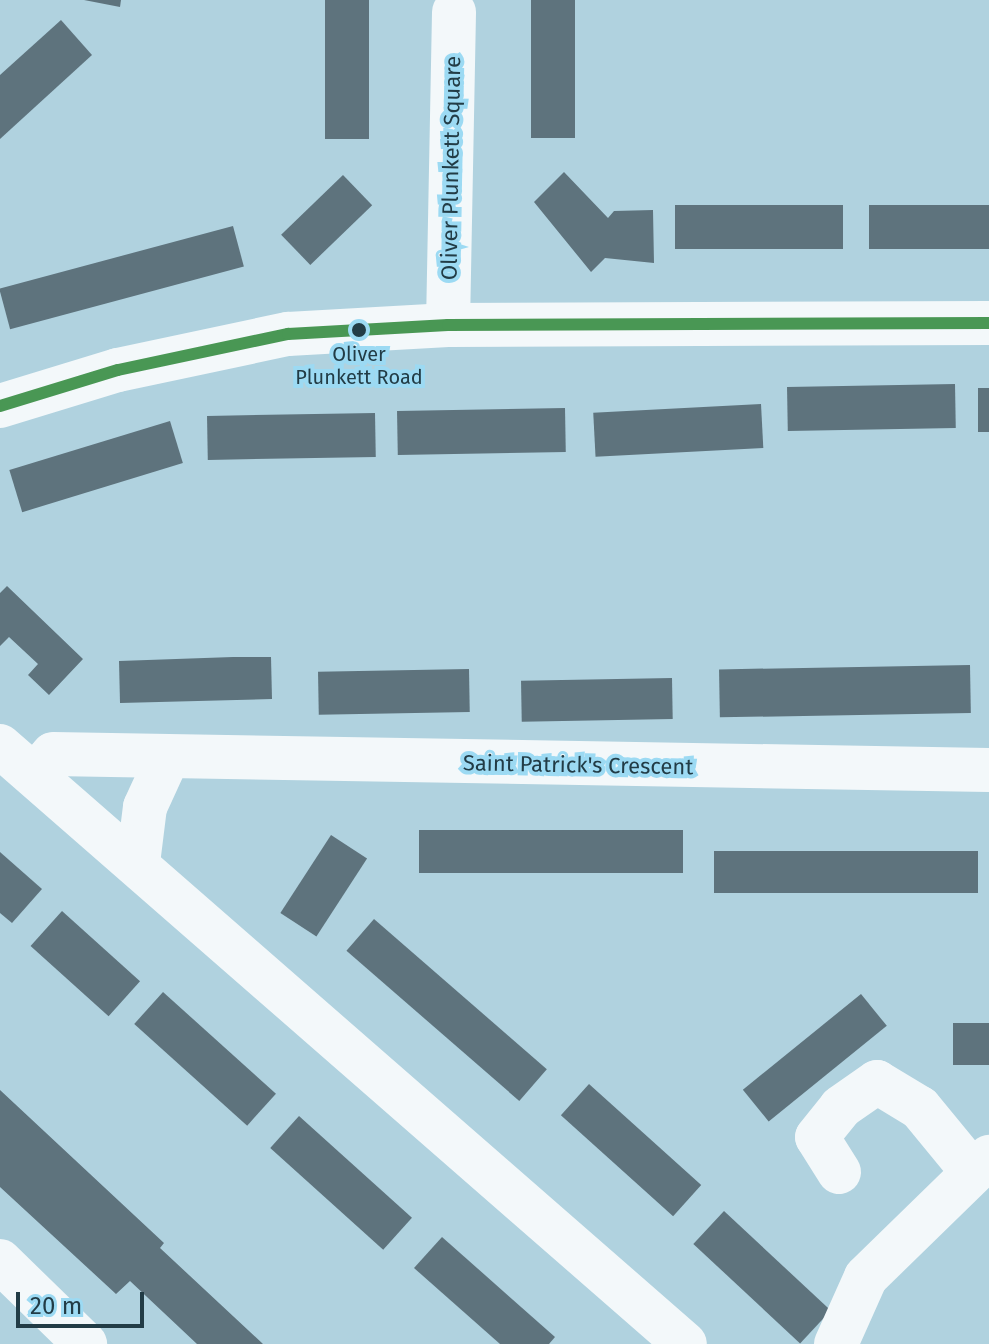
<!DOCTYPE html>
<html>
<head>
<meta charset="utf-8">
<style>
  body { margin:0 }
  #map { position:relative; width:989px; height:1344px; overflow:hidden; background:#b0d2df; font-family:"Fira Sans",sans-serif }
  div>[style] { position:absolute }
  .building>* { inset:0; background:#5e737d; transform-origin:0 0 }
  .minor>* { height:44px; margin:-22px; padding:0 22px; transform-origin:22px; border-radius:22px; background:#f3f8fa }
  .bus-1>* { height:12px; margin:-6px; padding:0 6px; transform-origin:6px; border-radius:6px; background:#499754 }
  .dots>* { width:22px; height:22px; translate:-50% -50%; box-sizing:border-box; border:4px solid #9cdaf3; border-radius:50% }
  span { translate:-50% -50%; white-space:nowrap; text-align:center; line-height:1.15; -webkit-text-stroke:8px #9cdaf3; paint-order:stroke }
  .bus-label { font-size:20px; color:#223c46 }
  .street-label { font-size:22px; color:#223c46 }
  .scale { position:absolute; left:16px; top:1292px; width:128px; height:36px; box-sizing:border-box; border:4px solid #223c46; border-top:0; padding-left:10px; font-size:24px; line-height:28px; white-space:nowrap; color:#223c46; -webkit-text-stroke:6px #9cdaf3; paint-order:stroke }
</style>
</head>
<body>
<div id="map">
  <div class="building">
    <div style="clip-path:polygon(84px 0,121px 0,120px 7px)"></div>
    <div style="left:325px;top:0;width:44px;height:139px"></div>
    <div style="left:531px;top:0;width:44px;height:138px"></div>
    <div style="clip-path:polygon(61px 20px,92px 55px,0 139px,0 75px)"></div>
    <div style="clip-path:polygon(564px 172px,608px 218px,614px 211px,653px 210px,654px 263px,605px 258px,591px 272px,534px 202px)"></div>
    <div style="left:343px;top:175px;width:42px;height:86px;rotate:46deg"></div>
    <div style="left:675px;top:205px;width:168px;height:44px"></div>
    <div style="left:869px;top:205px;width:120px;height:44px"></div>
    <div style="left:233px;top:226px;width:42px;height:242px;rotate:75deg"></div>
    <div style="left:955px;top:384px;width:44px;height:168px;rotate:89deg"></div>
    <div style="left:978px;top:388px;width:11px;height:44px"></div>
    <div style="left:761px;top:404px;width:44px;height:168px;rotate:87deg"></div>
    <div style="left:565px;top:408px;width:44px;height:168px;rotate:89deg"></div>
    <div style="left:375px;top:413px;width:44px;height:168px;rotate:89deg"></div>
    <div style="left:170px;top:421px;width:44px;height:168px;rotate:73deg"></div>
    <div style="clip-path:polygon(7px 586px,83px 659px,49px 695px,28px 675px,38px 664px,9px 637px,0 646px,0 593px)"></div>
    <div style="clip-path:polygon(233px 657px,271px 657px,272px 699px,120px 703px,119px 661px)"></div>
    <div style="left:970px;top:665px;width:48px;height:251px;rotate:89deg"></div>
    <div style="left:469px;top:669px;width:43px;height:151px;rotate:89deg"></div>
    <div style="left:672px;top:678px;width:41px;height:151px;rotate:89deg"></div>
    <div style="left:683px;top:830px;width:43px;height:264px;rotate:90deg"></div>
    <div style="left:331px;top:835px;width:43px;height:93px;rotate:33deg"></div>
    <div style="left:978px;top:851px;width:42px;height:264px;rotate:90deg"></div>
    <div style="clip-path:polygon(0 852px,42px 889px,12px 923px,0 913px)"></div>
    <div style="left:62px;top:911px;width:105px;height:47px;rotate:42deg"></div>
    <div style="left:374px;top:919px;width:229px;height:42px;rotate:41deg"></div>
    <div style="left:163px;top:992px;width:152px;height:43px;rotate:42deg"></div>
    <div style="left:861px;top:994px;width:41px;height:152px;rotate:51deg"></div>
    <div style="left:953px;top:1023px;width:36px;height:42px"></div>
    <div style="left:589px;top:1084px;width:151px;height:42px;rotate:42deg"></div>
    <div style="clip-path:polygon(0 1090px,164px 1243px,160px 1248px,263px 1344px,197px 1344px,130px 1281px,116px 1294px,0 1187px)"></div>
    <div style="left:299px;top:1116px;width:152px;height:43px;rotate:42deg"></div>
    <div style="left:724px;top:1211px;width:146px;height:45px;rotate:43deg"></div>
    <div style="clip-path:polygon(442px 1237px,555px 1337px,549px 1344px,500px 1344px,414px 1268px)"></div>
  </div>
  <div class="minor">
    <div style="left:448px;top:325px;width:313px;rotate:-88.9deg"></div>
    <div style="left:0;top:406px;width:123px;rotate:-17deg"></div>
    <div style="left:118px;top:370px;width:174px;rotate:-12deg"></div>
    <div style="left:288px;top:334px;width:160px;rotate:-3.2deg"></div>
    <div style="left:448px;top:325px;width:541px;rotate:-0.21deg"></div>
    <div style="left:0;top:746px;width:909px;rotate:41.12deg"></div>
    <div style="left:36px;top:773px;width:25px;rotate:-48deg"></div>
    <div style="left:53px;top:754px;width:936px;rotate:0.98deg"></div>
    <div style="left:138px;top:863px;width:56px;rotate:-82.9deg"></div>
    <div style="left:145px;top:807px;width:53px;rotate:-65.4deg"></div>
    <div style="left:839px;top:1172px;width:41px;rotate:-122.2deg"></div>
    <div style="left:817px;top:1137px;width:38px;rotate:-51deg"></div>
    <div style="left:841px;top:1107px;width:44px;rotate:-34.8deg"></div>
    <div style="left:877px;top:1082px;width:50px;rotate:31.2deg"></div>
    <div style="left:920px;top:1108px;width:80px;rotate:50.6deg"></div>
    <div style="left:0;top:1261px;width:119px;rotate:44.3deg"></div>
    <div style="left:836px;top:1344px;width:73px;rotate:-65.9deg"></div>
    <div style="left:866px;top:1277px;width:172px;rotate:-44.3deg"></div>
  </div>
  <div class="bus-1">
    <div style="left:0;top:406px;width:123px;rotate:-17deg"></div>
    <div style="left:118px;top:370px;width:174px;rotate:-12deg"></div>
    <div style="left:288px;top:334px;width:160px;rotate:-3.2deg"></div>
    <div style="left:448px;top:325px;width:541px;rotate:-0.21deg"></div>
  </div>
  <div class="dots">
    <div style="left:359px;top:330px;background:#223c46"></div>
  </div>
  <div class="bus-label">
    <span style="left:359px;top:366px">Oliver<br>Plunkett Road</span>
  </div>
  <div class="street-label">
    <span style="left:451px;top:168px;rotate:-89deg">Oliver Plunkett Square</span>
    <span style="left:578px;top:765px;rotate:1deg">Saint Patrick's Crescent</span>
  </div>
  <div class="scale">20 m</div>
</div>
</body>
</html>
